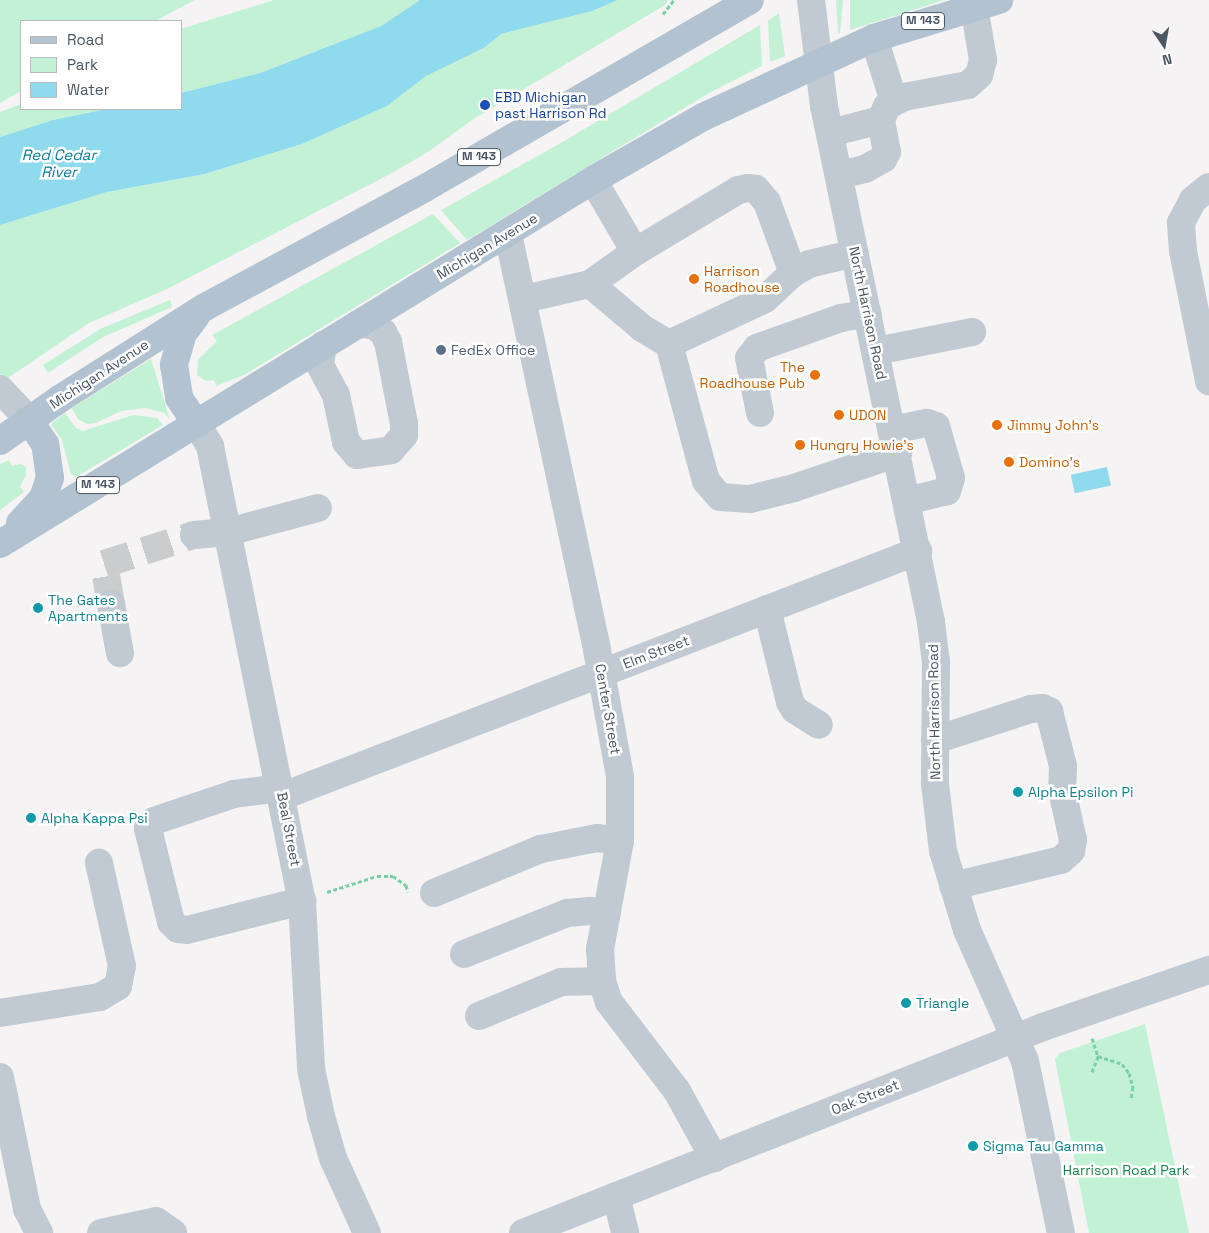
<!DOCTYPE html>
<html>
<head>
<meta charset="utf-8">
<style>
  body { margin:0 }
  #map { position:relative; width:1209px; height:1233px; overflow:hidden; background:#f5f3f3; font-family:"Space Grotesk",sans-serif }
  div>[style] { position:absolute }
  .green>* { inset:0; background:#c3f1d5 }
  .water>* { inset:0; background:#90daee; transform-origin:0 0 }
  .minor-tunnel>* { height:28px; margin-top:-14px; transform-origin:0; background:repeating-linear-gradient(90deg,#caccce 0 28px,transparent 0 42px) }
  .path>* { height:3px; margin-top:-1.5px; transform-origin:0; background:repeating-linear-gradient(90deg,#7ad0a6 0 4px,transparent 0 6.5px) }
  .minor>* { height:28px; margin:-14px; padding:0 14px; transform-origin:14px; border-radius:14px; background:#c1cad2 }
  .major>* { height:28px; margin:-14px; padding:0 14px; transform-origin:14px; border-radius:14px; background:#b3c2d1 }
  .dots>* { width:14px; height:14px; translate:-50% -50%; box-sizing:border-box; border:2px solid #fff; border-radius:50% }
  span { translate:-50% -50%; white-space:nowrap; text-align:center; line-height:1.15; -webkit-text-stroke:5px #fff; paint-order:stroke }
  .shield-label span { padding:1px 4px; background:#fff; border:1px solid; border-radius:4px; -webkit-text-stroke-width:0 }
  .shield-label { font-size:12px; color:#4a5661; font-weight:700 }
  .transit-label { font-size:14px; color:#164399 }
  .left { translate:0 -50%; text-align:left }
  .street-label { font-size:14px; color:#4a5661 }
  .food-label { font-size:14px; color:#c56008 }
  .right { translate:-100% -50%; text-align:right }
  .service-label { font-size:14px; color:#4e5e75 }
  .culture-label { font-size:14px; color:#0d838f }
  .park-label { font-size:14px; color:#17864f }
  .water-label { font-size:15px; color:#0c7c9b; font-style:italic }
  .legend { position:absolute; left:20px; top:20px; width:162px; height:90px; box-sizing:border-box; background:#fff; border:1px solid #b7bbc0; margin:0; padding:6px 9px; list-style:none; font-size:15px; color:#4a5661 }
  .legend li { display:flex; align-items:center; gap:10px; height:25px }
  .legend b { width:25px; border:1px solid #b7bbc0 }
  .north { position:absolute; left:1139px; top:20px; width:50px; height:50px; -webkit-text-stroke:4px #fff; paint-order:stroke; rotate:168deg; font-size:14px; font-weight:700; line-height:20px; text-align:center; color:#4a5661 }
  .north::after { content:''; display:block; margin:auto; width:18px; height:22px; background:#4a5661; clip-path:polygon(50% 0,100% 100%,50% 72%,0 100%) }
</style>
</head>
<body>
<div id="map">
  <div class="green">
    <div style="clip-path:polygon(0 0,195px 0,155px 21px,21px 21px,21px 91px,0 103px)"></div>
    <div style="clip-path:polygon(274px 0,420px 0,381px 26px,260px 73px,181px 93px,181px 29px)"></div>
    <div style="clip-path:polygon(618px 0,668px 0,665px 5px,472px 120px,428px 152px,390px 174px,167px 289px,89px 323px,8px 378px,0 374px,0 225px,107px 192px,206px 174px,302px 144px,387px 106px,426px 76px,484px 48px,501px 34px,592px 11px)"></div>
    <div style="clip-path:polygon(836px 0,843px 0,840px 34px,838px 32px)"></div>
    <div style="clip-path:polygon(850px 0,944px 0,850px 30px)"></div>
    <div style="clip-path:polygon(779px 13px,785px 56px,770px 62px,768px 21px)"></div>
    <div style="clip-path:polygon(760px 25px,762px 66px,709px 93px,467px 240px,441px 210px,559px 144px)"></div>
    <div style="clip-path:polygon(21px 104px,21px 109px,107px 109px,53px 120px,0 137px,0 112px)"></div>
    <div style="clip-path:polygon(433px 214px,460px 243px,244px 375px,216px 386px,214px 380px,206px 381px,197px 375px,198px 360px,217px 341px,212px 335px)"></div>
    <div style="clip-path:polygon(170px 300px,172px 307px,103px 337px,48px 373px,43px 365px,100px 329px)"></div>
    <div style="clip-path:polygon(151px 359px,170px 420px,165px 413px,145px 408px,121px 411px,96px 423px,87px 424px,78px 419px,72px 408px)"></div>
    <div style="clip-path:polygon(65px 413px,76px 428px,83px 431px,133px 415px,157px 418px,163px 425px,76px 477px,71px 474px,62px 440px,51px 424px)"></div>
    <div style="clip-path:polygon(9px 460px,12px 466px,21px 464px,26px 467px,26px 475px,20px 487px,24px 492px,0 510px,0 464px)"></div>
    <div style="clip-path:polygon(1145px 1024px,1189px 1233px,1089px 1233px,1055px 1059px,1060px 1053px)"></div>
  </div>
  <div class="water">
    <div style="clip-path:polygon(420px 0,618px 0,592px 11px,501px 34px,484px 48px,426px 76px,387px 106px,302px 144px,205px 174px,107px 192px,0 225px,0 137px,53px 120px,107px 109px,181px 109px,181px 93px,260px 73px,381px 26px)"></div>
    <div style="left:1107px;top:467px;width:19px;height:37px;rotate:78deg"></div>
  </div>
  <div class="minor-tunnel">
    <div style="left:111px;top:604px;width:41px;rotate:-99.9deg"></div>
    <div style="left:104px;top:564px;width:95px;rotate:-17.9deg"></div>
  </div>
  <div class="path">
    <div style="left:663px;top:14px;width:18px;rotate:-52deg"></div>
    <div style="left:327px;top:892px;width:52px;rotate:-17.7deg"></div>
    <div style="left:377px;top:876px;width:16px"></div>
    <div style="left:393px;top:876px;width:16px;rotate:35deg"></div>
    <div style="left:406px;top:885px;width:7px;rotate:74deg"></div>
    <div style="left:1092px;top:1038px;width:19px;rotate:72deg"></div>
    <div style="left:1098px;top:1056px;width:25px;rotate:18deg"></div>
    <div style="left:1122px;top:1064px;width:11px;rotate:52deg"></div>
    <div style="left:1129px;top:1073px;width:15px;rotate:74deg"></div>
    <div style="left:1133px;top:1087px;width:11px;rotate:100deg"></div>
    <div style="left:1092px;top:1072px;width:17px;rotate:-69deg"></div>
  </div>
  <div class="minor">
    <div style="left:811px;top:0;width:107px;rotate:83deg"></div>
    <div style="left:824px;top:106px;width:527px;rotate:78.28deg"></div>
    <div style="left:931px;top:622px;width:39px;rotate:83deg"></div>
    <div style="left:936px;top:661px;width:123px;rotate:90.5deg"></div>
    <div style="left:935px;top:784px;width:67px;rotate:83.2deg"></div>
    <div style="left:943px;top:851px;width:83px;rotate:73.1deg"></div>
    <div style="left:967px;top:930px;width:143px;rotate:66.1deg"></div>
    <div style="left:1025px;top:1061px;width:176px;rotate:78.2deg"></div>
    <div style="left:874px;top:38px;width:67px;rotate:72.6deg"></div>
    <div style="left:830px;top:133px;width:53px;rotate:-14.3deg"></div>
    <div style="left:839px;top:175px;width:27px;rotate:-13deg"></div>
    <div style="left:865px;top:169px;width:21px;rotate:-29deg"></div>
    <div style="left:883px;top:159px;width:8px;rotate:-60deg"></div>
    <div style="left:887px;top:152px;width:33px;rotate:-101deg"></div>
    <div style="left:881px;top:120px;width:15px;rotate:-67deg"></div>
    <div style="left:887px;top:106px;width:19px;rotate:-28deg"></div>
    <div style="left:904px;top:97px;width:65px;rotate:-10.6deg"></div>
    <div style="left:968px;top:85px;width:15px;rotate:-42deg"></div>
    <div style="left:979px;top:75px;width:16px;rotate:-75deg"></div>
    <div style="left:983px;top:60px;width:55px;rotate:-99.5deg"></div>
    <div style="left:593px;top:180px;width:83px;rotate:59.7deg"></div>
    <div style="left:1209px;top:187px;width:21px;rotate:141deg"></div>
    <div style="left:1193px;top:200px;width:26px;rotate:118deg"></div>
    <div style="left:1181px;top:223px;width:28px;rotate:86deg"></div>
    <div style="left:1183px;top:251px;width:133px;rotate:78.7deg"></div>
    <div style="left:508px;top:234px;width:425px;rotate:77.9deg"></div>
    <div style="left:597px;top:650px;width:129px;rotate:79.7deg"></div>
    <div style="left:620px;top:777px;width:64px;rotate:90deg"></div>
    <div style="left:620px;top:841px;width:110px;rotate:100.5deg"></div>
    <div style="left:600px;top:949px;width:32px;rotate:86deg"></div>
    <div style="left:602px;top:981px;width:22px;rotate:72deg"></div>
    <div style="left:609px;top:1002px;width:112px;rotate:52.6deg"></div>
    <div style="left:677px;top:1091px;width:77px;rotate:61.1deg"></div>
    <div style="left:590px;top:284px;width:55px;rotate:-35.4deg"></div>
    <div style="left:635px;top:252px;width:120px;rotate:-31deg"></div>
    <div style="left:738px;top:190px;width:10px;rotate:-11deg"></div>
    <div style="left:748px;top:188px;width:8px;rotate:7deg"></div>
    <div style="left:756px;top:189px;width:17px;rotate:50deg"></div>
    <div style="left:767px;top:202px;width:76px;rotate:69.9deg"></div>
    <div style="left:524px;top:299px;width:68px;rotate:-12.8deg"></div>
    <div style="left:590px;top:284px;width:68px;rotate:40.2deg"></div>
    <div style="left:642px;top:328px;width:31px;rotate:31deg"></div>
    <div style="left:669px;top:344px;width:142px;rotate:74.9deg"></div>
    <div style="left:706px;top:481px;width:21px;rotate:49deg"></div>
    <div style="left:720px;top:497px;width:30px;rotate:4deg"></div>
    <div style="left:750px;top:499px;width:45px;rotate:-14deg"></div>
    <div style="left:794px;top:488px;width:110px;rotate:-18.6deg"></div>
    <div style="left:669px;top:344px;width:106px;rotate:-25.1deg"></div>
    <div style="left:765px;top:299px;width:38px;rotate:-43deg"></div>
    <div style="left:793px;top:273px;width:18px;rotate:-29deg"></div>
    <div style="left:809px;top:264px;width:47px;rotate:-13.4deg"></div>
    <div style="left:323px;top:345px;width:20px;rotate:99deg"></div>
    <div style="left:320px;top:365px;width:34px;rotate:62deg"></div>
    <div style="left:336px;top:395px;width:48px;rotate:78deg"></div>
    <div style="left:346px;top:442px;width:17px;rotate:50deg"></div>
    <div style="left:357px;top:455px;width:34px;rotate:-8deg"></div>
    <div style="left:391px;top:450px;width:20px;rotate:-49deg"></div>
    <div style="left:404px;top:435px;width:11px;rotate:-90deg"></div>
    <div style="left:404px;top:424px;width:84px;rotate:-101deg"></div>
    <div style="left:388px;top:342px;width:11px;rotate:-117deg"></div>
    <div style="left:383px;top:332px;width:12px;rotate:-145deg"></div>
    <div style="left:373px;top:325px;width:15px;rotate:-176deg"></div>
    <div style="left:876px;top:351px;width:98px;rotate:-11.2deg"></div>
    <div style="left:0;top:389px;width:42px;rotate:46.9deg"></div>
    <div style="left:760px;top:413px;width:56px;rotate:-101.3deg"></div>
    <div style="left:749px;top:358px;width:13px;rotate:-51deg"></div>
    <div style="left:757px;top:348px;width:89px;rotate:-19.7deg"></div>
    <div style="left:841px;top:318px;width:27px;rotate:-10deg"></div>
    <div style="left:197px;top:425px;width:25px;rotate:58deg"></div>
    <div style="left:210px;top:446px;width:464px;rotate:78.6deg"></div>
    <div style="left:302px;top:901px;width:168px;rotate:86.9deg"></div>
    <div style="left:311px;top:1069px;width:48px;rotate:78deg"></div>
    <div style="left:321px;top:1116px;width:44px;rotate:74.1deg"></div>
    <div style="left:333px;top:1158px;width:82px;rotate:65.6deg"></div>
    <div style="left:893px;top:430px;width:35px;rotate:-12deg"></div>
    <div style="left:927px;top:423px;width:9px;rotate:18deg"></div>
    <div style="left:936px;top:426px;width:54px;rotate:73.9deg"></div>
    <div style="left:951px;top:478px;width:14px;rotate:107deg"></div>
    <div style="left:947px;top:491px;width:41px;rotate:166deg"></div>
    <div style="left:194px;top:535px;width:34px;rotate:-5deg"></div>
    <div style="left:228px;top:532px;width:93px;rotate:-14.9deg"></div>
    <div style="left:111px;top:604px;width:50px;rotate:79.6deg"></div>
    <div style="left:767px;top:609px;width:96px;rotate:76.1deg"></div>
    <div style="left:790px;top:702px;width:9px;rotate:58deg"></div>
    <div style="left:795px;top:710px;width:28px;rotate:32deg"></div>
    <div style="left:935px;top:740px;width:101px;rotate:-17.9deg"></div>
    <div style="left:1031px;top:709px;width:11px;rotate:-5deg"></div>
    <div style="left:1042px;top:708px;width:8px;rotate:23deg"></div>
    <div style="left:1049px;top:711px;width:57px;rotate:75.7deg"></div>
    <div style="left:1063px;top:766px;width:24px;rotate:92deg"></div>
    <div style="left:1062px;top:790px;width:51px;rotate:77.6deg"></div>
    <div style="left:1073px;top:840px;width:11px;rotate:100deg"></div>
    <div style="left:1071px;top:851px;width:13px;rotate:138deg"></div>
    <div style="left:1061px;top:860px;width:111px;rotate:166.5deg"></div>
    <div style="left:281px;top:788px;width:47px;rotate:172.7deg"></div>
    <div style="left:234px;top:794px;width:84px;rotate:161.4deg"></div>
    <div style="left:154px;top:821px;width:10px;rotate:127deg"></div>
    <div style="left:148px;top:829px;width:96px;rotate:76.1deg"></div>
    <div style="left:171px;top:922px;width:10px;rotate:45deg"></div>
    <div style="left:178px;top:929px;width:9px;rotate:6deg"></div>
    <div style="left:187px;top:930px;width:119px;rotate:-14.2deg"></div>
    <div style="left:283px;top:796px;width:681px;rotate:-21.1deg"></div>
    <div style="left:434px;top:893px;width:116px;rotate:-22.4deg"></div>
    <div style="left:541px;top:849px;width:57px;rotate:-11.1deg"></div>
    <div style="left:597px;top:838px;width:23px;rotate:7deg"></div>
    <div style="left:464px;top:954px;width:111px;rotate:-21.7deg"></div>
    <div style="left:567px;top:913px;width:23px;rotate:-5deg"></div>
    <div style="left:590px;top:911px;width:17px;rotate:13deg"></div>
    <div style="left:0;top:1013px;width:101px;rotate:-9.1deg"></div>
    <div style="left:100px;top:997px;width:21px;rotate:-31deg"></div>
    <div style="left:118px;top:986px;width:20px;rotate:-79deg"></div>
    <div style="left:122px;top:966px;width:106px;rotate:-102.6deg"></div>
    <div style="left:479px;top:1016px;width:89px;rotate:-22.5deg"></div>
    <div style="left:561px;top:982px;width:41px;rotate:-1.4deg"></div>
    <div style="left:0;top:1077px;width:135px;rotate:78.4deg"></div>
    <div style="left:27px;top:1209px;width:27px;rotate:63deg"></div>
    <div style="left:616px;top:1196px;width:38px;rotate:76deg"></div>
    <div style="left:101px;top:1233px;width:56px;rotate:-12.3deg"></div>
    <div style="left:156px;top:1221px;width:21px;rotate:35deg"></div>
    <div style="left:523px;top:1233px;width:559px;rotate:-21.61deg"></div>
    <div style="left:1043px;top:1027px;width:176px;rotate:-19deg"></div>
  </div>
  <div class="major">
    <div style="left:196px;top:316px;width:21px;rotate:127deg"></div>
    <div style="left:183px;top:333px;width:33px;rotate:106deg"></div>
    <div style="left:174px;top:365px;width:33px;rotate:81deg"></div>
    <div style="left:179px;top:398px;width:32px;rotate:56deg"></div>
    <div style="left:0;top:441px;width:75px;rotate:-35.2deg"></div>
    <div style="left:61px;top:398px;width:170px;rotate:-32.3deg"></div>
    <div style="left:205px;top:307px;width:250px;rotate:-28.4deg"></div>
    <div style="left:425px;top:188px;width:375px;rotate:-30deg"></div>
    <div style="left:20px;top:523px;width:34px;rotate:-47deg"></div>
    <div style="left:43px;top:498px;width:21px;rotate:-71deg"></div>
    <div style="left:50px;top:478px;width:34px;rotate:-98deg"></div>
    <div style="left:45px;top:444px;width:29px;rotate:-124deg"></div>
    <div style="left:0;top:544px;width:696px;rotate:-31.54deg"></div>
    <div style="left:593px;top:180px;width:127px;rotate:-29.8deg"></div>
    <div style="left:703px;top:117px;width:188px;rotate:-24.8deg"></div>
    <div style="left:874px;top:38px;width:131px;rotate:-16.9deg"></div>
  </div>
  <div class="dots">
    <div style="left:485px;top:105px;background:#1a4fb4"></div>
    <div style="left:694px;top:279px;background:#e8710a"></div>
    <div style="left:441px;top:350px;background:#5c6f8a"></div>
    <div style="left:815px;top:375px;background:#e8710a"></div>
    <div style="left:839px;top:415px;background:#e8710a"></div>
    <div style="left:997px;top:425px;background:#e8710a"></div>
    <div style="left:800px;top:445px;background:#e8710a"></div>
    <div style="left:1009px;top:462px;background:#e8710a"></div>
    <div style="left:38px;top:608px;background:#0f9aa8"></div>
    <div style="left:1018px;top:792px;background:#0f9aa8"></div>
    <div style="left:31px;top:818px;background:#0f9aa8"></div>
    <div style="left:906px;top:1003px;background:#0f9aa8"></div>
    <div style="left:973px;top:1146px;background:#0f9aa8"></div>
  </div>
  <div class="shield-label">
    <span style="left:923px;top:21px">M 143</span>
    <span style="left:479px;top:157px">M 143</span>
    <span style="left:98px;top:485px">M 143</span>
  </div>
  <div class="transit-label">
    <span class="left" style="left:495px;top:105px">EBD Michigan<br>past Harrison Rd</span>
  </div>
  <div class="street-label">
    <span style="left:487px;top:246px;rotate:-31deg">Michigan Avenue</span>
    <span style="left:868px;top:313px;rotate:78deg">North Harrison Road</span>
    <span style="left:99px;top:374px;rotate:-33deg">Michigan Avenue</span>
    <span style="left:656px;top:652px;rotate:-21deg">Elm Street</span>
    <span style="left:608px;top:709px;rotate:80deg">Center Street</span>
    <span style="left:934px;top:712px;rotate:-91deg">North Harrison Road</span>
    <span style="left:289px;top:829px;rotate:79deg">Beal Street</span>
    <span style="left:865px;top:1097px;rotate:-22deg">Oak Street</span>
  </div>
  <div class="food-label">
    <span class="left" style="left:704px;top:279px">Harrison<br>Roadhouse</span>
    <span class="right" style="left:805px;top:375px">The<br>Roadhouse Pub</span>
    <span class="left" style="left:849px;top:415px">UDON</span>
    <span class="left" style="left:1007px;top:425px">Jimmy John's</span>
    <span class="left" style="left:810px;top:445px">Hungry Howie's</span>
    <span class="left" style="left:1019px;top:462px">Domino's</span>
  </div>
  <div class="service-label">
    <span class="left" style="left:451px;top:350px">FedEx Office</span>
  </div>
  <div class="culture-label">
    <span class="left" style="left:48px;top:608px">The Gates<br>Apartments</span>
    <span class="left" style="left:1028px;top:792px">Alpha Epsilon Pi</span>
    <span class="left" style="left:41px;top:818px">Alpha Kappa Psi</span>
    <span class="left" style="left:916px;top:1003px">Triangle</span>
    <span class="left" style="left:983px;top:1146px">Sigma Tau Gamma</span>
  </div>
  <div class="park-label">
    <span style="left:1126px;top:1170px">Harrison Road Park</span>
  </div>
  <div class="water-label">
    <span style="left:59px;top:163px">Red Cedar<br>River</span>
  </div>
  <ul class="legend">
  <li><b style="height:6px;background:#b3c2d1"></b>Road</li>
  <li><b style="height:14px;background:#c3f1d5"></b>Park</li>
  <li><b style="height:14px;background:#90daee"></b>Water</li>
  </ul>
  <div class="north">N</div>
</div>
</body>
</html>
